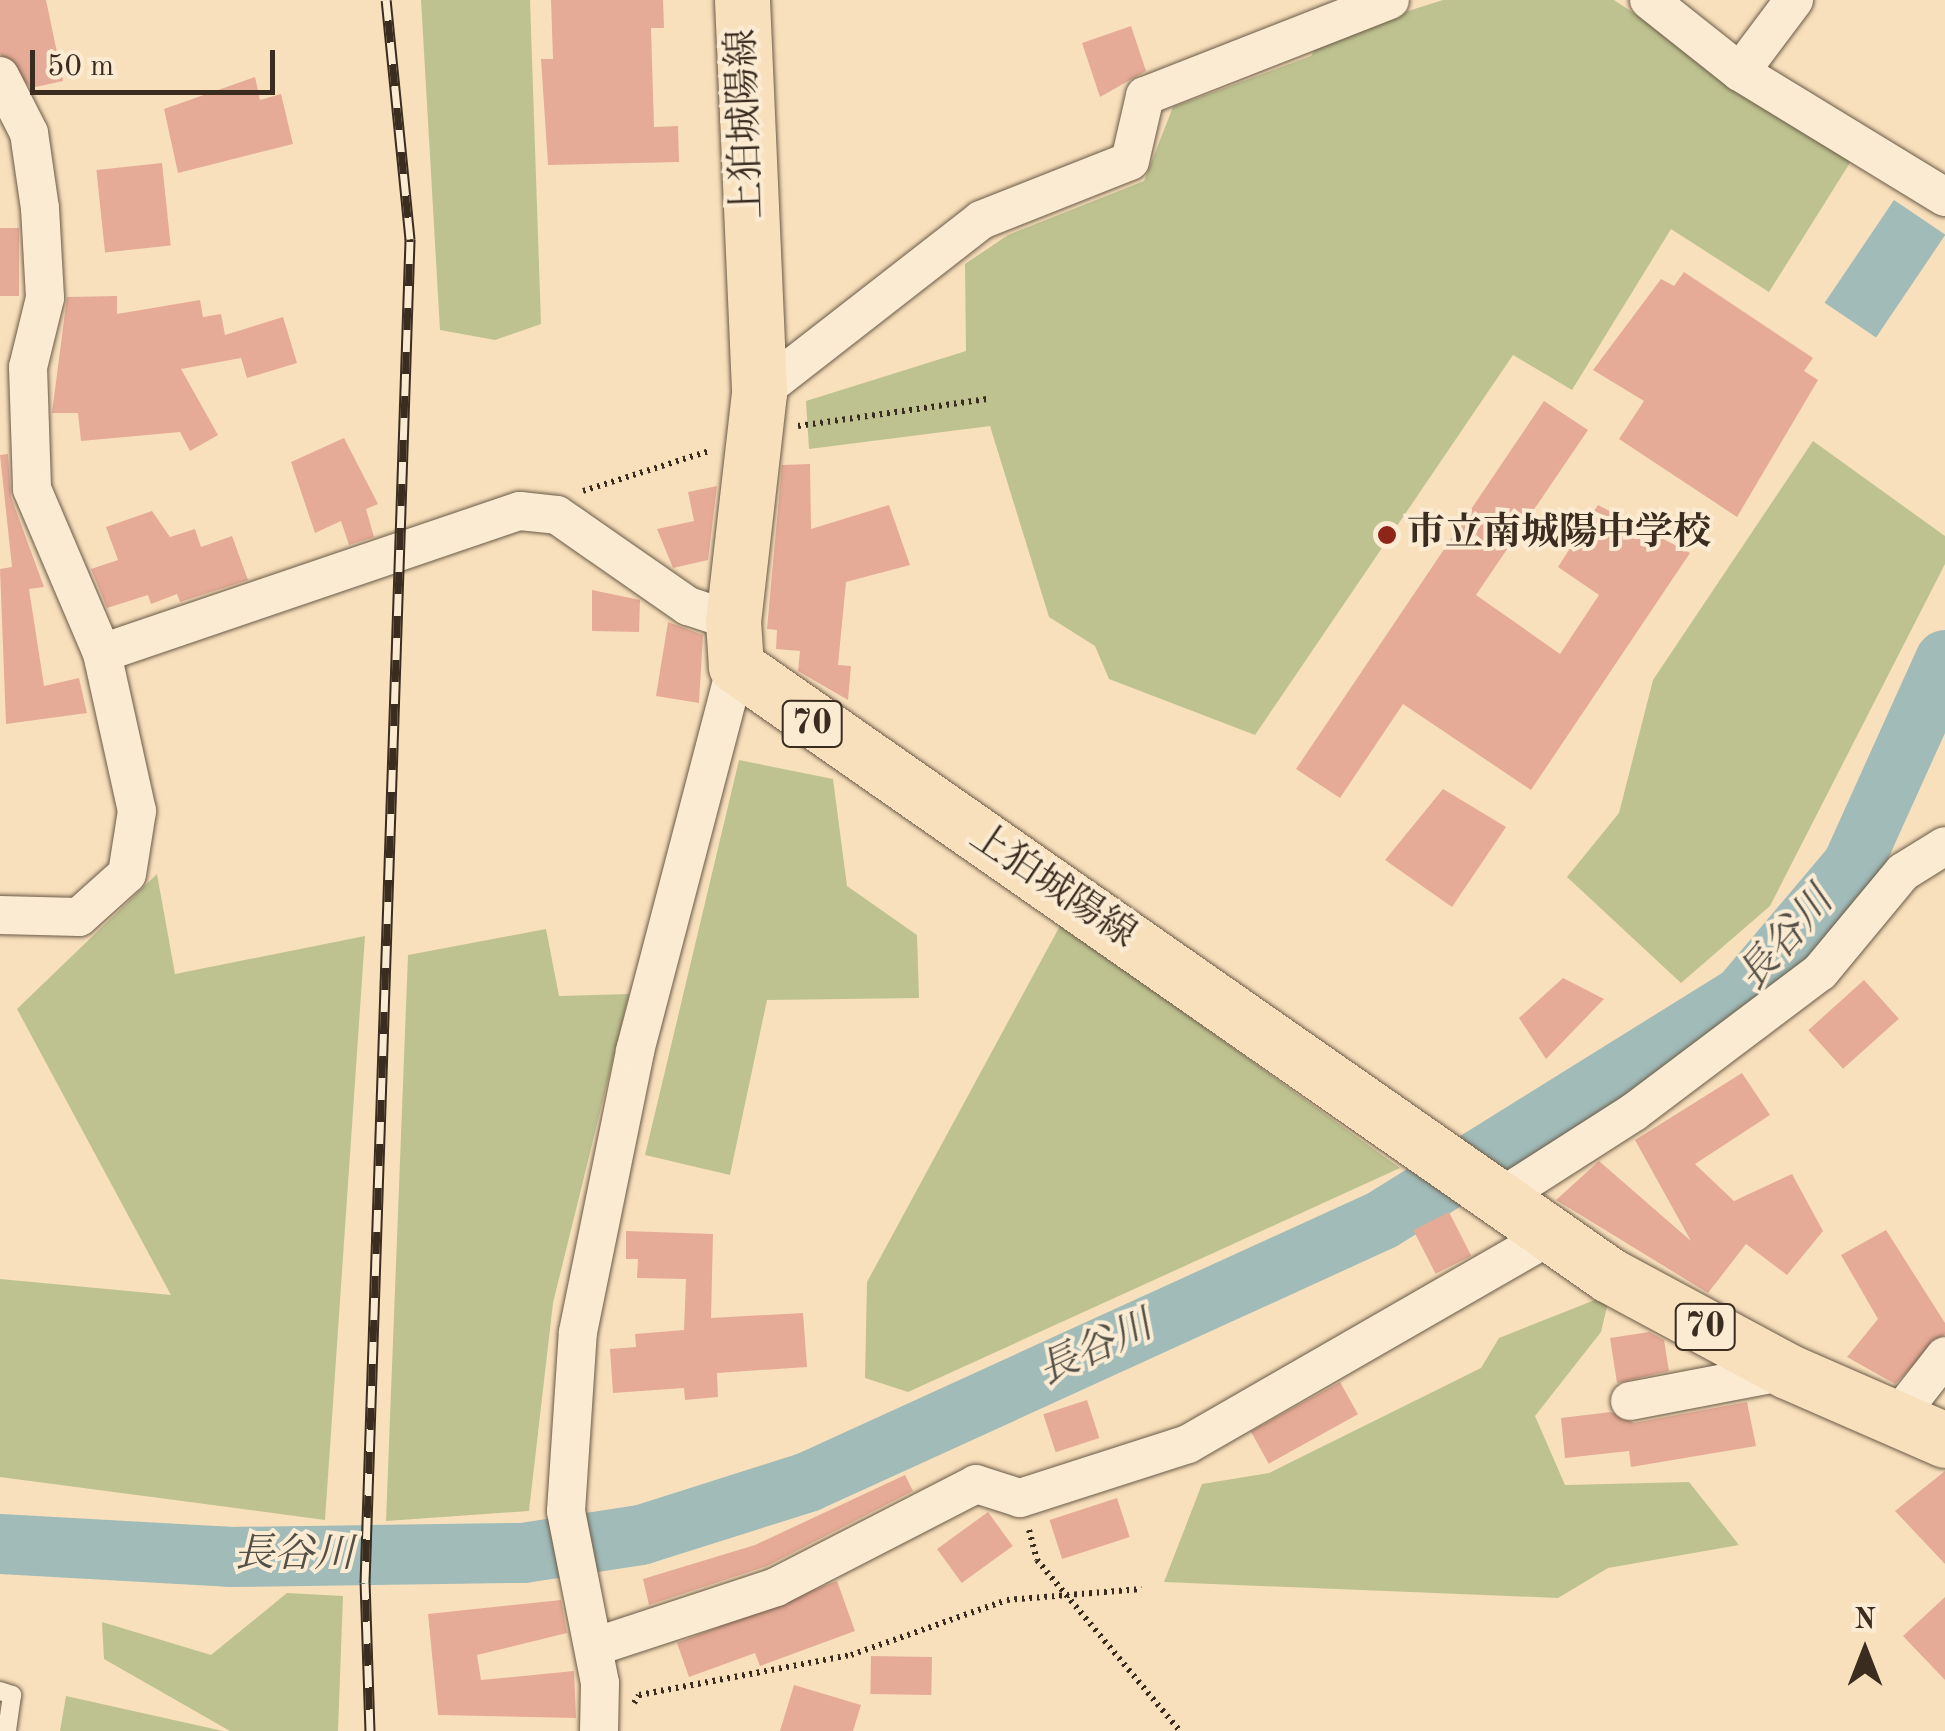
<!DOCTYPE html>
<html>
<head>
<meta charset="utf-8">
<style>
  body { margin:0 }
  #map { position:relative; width:1945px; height:1731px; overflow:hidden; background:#f9e0bc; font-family:"Old Standard TT","Noto Serif JP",serif }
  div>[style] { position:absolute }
  .green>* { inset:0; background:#bec290 }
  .water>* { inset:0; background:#a0bbb8; transform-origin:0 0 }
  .river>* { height:60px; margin:-30px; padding:0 30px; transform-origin:30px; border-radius:30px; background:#a0bbb8 }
  .building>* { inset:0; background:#e6ab96; transform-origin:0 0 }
  .path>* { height:6px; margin-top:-3px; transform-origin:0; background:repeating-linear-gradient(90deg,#3a2d20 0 2.5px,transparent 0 7.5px) }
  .roads { filter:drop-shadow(0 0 2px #6a5a47) drop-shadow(0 0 2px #6a5a47) }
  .lane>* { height:18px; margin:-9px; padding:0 9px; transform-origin:9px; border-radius:9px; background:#fbebd3 }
  .street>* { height:38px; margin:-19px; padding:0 19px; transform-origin:19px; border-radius:19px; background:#fbebd3 }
  .primary>* { height:55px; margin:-27.5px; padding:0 27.5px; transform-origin:27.5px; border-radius:27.5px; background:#f9e0bc }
  .rail>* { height:11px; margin-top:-5.5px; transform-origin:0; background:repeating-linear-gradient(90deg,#fbebd3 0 22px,#3a2d20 0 44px); box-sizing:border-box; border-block:2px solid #3a2d20 }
  .dots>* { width:28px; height:28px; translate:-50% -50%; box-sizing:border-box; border:5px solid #fbebd3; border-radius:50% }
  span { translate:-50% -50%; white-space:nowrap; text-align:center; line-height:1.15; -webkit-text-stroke:8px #fbebd3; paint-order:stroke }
  .shield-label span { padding:2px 8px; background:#fbebd3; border:2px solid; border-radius:8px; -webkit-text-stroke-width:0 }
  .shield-label { font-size:35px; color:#3a2d20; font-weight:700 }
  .street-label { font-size:38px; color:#3a2d20 }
  .poi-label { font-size:38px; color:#3a2d20; font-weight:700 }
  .left { translate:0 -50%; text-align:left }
  .water-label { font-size:40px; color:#545046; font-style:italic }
  .north { position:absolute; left:1815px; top:1601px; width:100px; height:100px; -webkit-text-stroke:8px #fbebd3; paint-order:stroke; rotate:0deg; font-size:28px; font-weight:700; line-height:40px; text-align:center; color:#3a2d20 }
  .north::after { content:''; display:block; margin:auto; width:35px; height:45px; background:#3a2d20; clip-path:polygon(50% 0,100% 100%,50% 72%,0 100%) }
  .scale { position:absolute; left:30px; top:50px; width:245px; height:45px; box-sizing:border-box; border:5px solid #3a2d20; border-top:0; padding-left:12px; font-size:30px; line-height:35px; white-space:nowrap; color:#3a2d20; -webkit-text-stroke:8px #fbebd3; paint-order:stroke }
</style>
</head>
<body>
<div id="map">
  <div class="green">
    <div style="clip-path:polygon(421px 0,530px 0,541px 324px,495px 340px,440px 330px)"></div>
    <div style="clip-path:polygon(1443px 0,1614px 0,1853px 158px,1769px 292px,1671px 229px,1572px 390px,1513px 355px,1255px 735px,1109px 679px,1095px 646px,1049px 617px,990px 426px,809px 449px,806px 401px,966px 351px,965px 264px,1008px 235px,1144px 181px,1173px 107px,1311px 56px,1322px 38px)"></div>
    <div style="clip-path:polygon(1813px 441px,1945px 536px,1945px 564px,1770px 906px,1681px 983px,1567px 877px,1619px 813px,1653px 680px)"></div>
    <div style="clip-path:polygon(739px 760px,833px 779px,847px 886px,917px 935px,919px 998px,767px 1000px,730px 1175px,645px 1155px)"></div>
    <div style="clip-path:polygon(157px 874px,175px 974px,365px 936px,325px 1520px,0 1477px,0 1279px,171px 1295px,17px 1009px)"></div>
    <div style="clip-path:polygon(1061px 924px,1400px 1168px,908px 1392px,865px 1378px,867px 1282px)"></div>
    <div style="clip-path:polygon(546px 929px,559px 996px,629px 994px,553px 1303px,529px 1511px,386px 1521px,408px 955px)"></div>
    <div style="clip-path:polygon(1610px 1294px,1601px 1332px,1535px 1416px,1565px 1485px,1689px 1482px,1739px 1545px,1608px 1568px,1558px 1598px,1164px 1582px,1202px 1484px,1269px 1473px,1481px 1368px,1499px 1338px)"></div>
    <div style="clip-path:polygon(287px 1593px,343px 1596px,338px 1731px,230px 1731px,104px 1659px,102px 1622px,211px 1655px)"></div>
    <div style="clip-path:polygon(66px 1696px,223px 1731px,60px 1731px)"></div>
  </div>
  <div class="water">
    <div style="left:1894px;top:200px;width:62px;height:124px;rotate:34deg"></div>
  </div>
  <div class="river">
    <div style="left:0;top:1544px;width:229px;rotate:3.2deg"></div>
    <div style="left:229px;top:1557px;width:294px;rotate:-0.8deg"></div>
    <div style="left:523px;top:1553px;width:119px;rotate:-8.7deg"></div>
    <div style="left:641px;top:1535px;width:175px;rotate:-17.6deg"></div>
    <div style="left:808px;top:1482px;width:631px;rotate:-24.53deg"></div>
    <div style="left:1382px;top:1220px;width:424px;rotate:-31.9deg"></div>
    <div style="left:1742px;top:996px;width:170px;rotate:-49.8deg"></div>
    <div style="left:1852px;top:866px;width:226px;rotate:-65.7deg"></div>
  </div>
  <div class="building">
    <div style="clip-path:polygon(0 0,46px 0,63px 81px,31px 88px,0 54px)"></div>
    <div style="clip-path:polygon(551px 0,663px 0,664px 28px,651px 28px,654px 127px,678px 126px,679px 162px,548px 165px,541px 59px,553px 59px)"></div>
    <div style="clip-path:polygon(1131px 26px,1146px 71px,1100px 97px,1082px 43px)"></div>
    <div style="clip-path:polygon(255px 77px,260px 100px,281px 94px,293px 144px,178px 173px,164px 109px)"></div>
    <div style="left:162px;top:163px;width:83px;height:66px;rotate:84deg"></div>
    <div style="left:0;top:228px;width:19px;height:68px"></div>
    <div style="clip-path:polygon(1684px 272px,1813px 358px,1804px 371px,1818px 380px,1737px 517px,1619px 439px,1644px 401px,1593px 370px,1661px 279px,1674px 286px)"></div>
    <div style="clip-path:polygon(117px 296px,117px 314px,200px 300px,203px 317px,221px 314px,225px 335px,283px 317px,297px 363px,247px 378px,241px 358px,181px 369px,218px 435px,190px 451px,180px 432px,81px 441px,78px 413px,52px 413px,67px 297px)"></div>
    <div style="clip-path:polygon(1544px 401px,1588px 430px,1476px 595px,1560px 654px,1599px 595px,1558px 567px,1598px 505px,1690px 553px,1531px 790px,1403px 704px,1340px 798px,1296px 769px)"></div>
    <div style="clip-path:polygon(344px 438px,378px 504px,366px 509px,374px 537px,349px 545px,341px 521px,315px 533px,291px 462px)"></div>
    <div style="clip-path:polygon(8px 454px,11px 497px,44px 587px,29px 589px,44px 686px,79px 678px,87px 713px,6px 724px,0 569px,12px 567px,0 455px)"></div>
    <div style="clip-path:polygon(810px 464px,811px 529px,889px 505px,910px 565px,846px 582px,838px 665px,851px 666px,848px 700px,798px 671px,800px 651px,776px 649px,777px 630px,767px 629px,782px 465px)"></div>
    <div style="clip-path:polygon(717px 486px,708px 560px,673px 568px,657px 529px,694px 521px,688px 492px)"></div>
    <div style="clip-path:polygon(152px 511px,170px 537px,195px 529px,201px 547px,232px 536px,248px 580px,180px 602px,177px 594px,151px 604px,148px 595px,107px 608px,91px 569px,118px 560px,106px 527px)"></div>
    <div style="clip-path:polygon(592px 590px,640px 600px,639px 632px,592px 631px)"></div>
    <div style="clip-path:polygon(668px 622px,703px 635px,699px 703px,656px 696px)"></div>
    <div style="clip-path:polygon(1443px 789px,1506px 827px,1452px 907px,1385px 860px)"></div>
    <div style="clip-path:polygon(1563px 978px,1604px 999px,1546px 1059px,1519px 1018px)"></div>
    <div style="left:1864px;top:980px;width:52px;height:75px;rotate:48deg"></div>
    <div style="clip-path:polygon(1742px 1073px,1770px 1115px,1695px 1164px,1734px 1201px,1792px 1174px,1823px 1231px,1787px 1275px,1746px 1244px,1708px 1293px,1556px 1200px,1599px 1161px,1691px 1241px,1635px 1140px)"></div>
    <div style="left:1449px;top:1212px;width:49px;height:40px;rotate:63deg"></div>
    <div style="clip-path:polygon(1886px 1230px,1945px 1323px,1945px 1334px,1895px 1384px,1847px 1357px,1878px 1319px,1841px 1255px)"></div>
    <div style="clip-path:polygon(626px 1231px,713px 1234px,711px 1318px,803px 1313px,807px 1367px,717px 1373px,718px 1397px,685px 1400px,684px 1388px,613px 1393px,610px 1349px,636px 1347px,635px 1334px,684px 1330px,686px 1279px,637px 1278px,638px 1259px,626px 1259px)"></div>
    <div style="clip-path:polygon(1649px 1332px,1664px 1340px,1669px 1371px,1617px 1383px,1610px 1338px)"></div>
    <div style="left:1340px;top:1382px;width:37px;height:102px;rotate:61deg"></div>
    <div style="left:1087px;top:1400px;width:40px;height:46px;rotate:72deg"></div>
    <div style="clip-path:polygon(1747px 1402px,1756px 1446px,1631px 1467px,1629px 1451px,1565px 1458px,1561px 1418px,1611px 1412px,1634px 1423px)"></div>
    <div style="clip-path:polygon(1945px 1471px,1945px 1564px,1895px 1511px)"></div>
    <div style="clip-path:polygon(905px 1475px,913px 1491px,767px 1566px,649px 1605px,643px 1579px,755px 1545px)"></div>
    <div style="left:1117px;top:1498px;width:41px;height:71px;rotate:72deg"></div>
    <div style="left:988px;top:1512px;width:42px;height:63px;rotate:54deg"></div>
    <div style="clip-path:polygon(837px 1581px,855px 1631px,760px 1666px,755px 1653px,689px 1677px,677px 1643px)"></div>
    <div style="clip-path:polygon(1945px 1597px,1945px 1680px,1903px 1636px)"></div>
    <div style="clip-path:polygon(561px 1600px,567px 1633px,477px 1655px,481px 1680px,574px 1671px,576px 1718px,438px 1715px,428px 1614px)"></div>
    <div style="left:871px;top:1656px;width:61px;height:38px;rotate:1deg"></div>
    <div style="clip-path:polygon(794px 1685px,861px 1705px,853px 1731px,780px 1731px)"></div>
  </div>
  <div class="path">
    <div style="left:798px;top:426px;width:191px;rotate:-8.1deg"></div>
    <div style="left:583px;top:491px;width:132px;rotate:-17.6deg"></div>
    <div style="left:1029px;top:1530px;width:31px;rotate:75deg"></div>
    <div style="left:1037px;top:1560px;width:223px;rotate:50.1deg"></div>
    <div style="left:634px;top:1703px;width:9px;rotate:-58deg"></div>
    <div style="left:639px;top:1695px;width:216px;rotate:-10.7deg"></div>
    <div style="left:851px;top:1655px;width:165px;rotate:-19.4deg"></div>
    <div style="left:1007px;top:1600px;width:135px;rotate:-4.7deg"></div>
  </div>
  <div class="roads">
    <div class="lane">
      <div style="left:0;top:1691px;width:13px;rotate:18deg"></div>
      <div style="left:12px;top:1695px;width:36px;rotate:98deg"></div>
    </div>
    <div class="street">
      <div style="left:1649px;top:0;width:116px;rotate:38.4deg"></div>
      <div style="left:1740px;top:72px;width:240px;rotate:31.4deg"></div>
      <div style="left:1740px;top:72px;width:90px;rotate:-53.1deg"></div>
      <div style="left:0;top:76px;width:64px;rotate:63deg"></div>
      <div style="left:29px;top:133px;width:76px;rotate:81.7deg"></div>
      <div style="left:40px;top:208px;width:90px;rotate:86.8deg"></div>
      <div style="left:45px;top:298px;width:71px;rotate:103.8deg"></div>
      <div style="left:28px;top:367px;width:122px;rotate:88.1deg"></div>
      <div style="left:32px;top:489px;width:178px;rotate:66.9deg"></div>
      <div style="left:759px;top:393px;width:281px;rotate:-37.9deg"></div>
      <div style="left:981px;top:220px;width:160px;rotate:-21.6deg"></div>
      <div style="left:1130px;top:161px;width:67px;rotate:-77deg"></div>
      <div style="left:1145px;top:96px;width:263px;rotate:-21.4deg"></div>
      <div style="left:0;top:915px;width:79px;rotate:1.5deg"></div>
      <div style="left:79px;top:917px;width:64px;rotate:-41.9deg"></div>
      <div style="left:127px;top:874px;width:64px;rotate:-81deg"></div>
      <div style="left:137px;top:811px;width:162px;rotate:-102.5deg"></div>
      <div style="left:102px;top:653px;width:441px;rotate:-18.8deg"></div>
      <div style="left:520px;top:511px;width:37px;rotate:6deg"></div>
      <div style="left:557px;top:515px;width:160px;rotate:34.8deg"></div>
      <div style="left:688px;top:606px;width:47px;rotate:18.4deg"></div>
      <div style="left:1498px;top:1199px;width:161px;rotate:-32.6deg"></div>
      <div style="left:1634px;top:1112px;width:233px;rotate:-37deg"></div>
      <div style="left:1820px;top:972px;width:130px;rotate:-50.3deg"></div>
      <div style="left:1903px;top:872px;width:49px;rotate:-31.8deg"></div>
      <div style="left:1630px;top:1401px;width:160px;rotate:-10.8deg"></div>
      <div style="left:1895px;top:1420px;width:81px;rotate:-52deg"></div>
      <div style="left:594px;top:1647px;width:192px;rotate:-18.2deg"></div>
      <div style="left:776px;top:1587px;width:225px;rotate:-27.2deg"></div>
      <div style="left:976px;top:1484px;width:46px;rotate:17.7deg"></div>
      <div style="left:1020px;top:1498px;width:176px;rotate:-17.8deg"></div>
      <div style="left:1188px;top:1444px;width:420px;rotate:-29.9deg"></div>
      <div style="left:599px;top:1731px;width:48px;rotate:-88.8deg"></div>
      <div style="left:600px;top:1683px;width:175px;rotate:-101.2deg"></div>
      <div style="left:566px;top:1511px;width:179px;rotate:-86.2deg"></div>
      <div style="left:578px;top:1332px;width:287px;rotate:-78.5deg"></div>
      <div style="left:635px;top:1051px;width:398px;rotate:-75.3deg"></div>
    </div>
    <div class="primary">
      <div style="left:742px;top:0;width:393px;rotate:87.5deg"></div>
      <div style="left:759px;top:393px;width:229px;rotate:96.5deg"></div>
      <div style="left:733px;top:621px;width:45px;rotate:86.2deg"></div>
      <div style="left:736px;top:666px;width:1064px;rotate:34.9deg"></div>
      <div style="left:1609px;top:1275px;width:202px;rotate:28.3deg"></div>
      <div style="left:1787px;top:1371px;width:172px;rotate:23.6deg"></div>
    </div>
  </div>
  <div class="rail">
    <div style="left:370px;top:1731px;width:148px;rotate:-91.9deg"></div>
    <div style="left:365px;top:1583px;width:1345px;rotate:-88.08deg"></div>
    <div style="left:410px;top:239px;width:240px;rotate:-95.7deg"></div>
  </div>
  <div class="dots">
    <div style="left:1387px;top:535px;background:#8f2418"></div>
  </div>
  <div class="shield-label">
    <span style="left:812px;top:724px">70</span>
    <span style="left:1705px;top:1327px">70</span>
  </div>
  <div class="street-label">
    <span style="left:747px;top:124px;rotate:-92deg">上狛城陽線</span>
    <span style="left:1052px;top:887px;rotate:34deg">上狛城陽線</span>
  </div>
  <div class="poi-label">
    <span class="left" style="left:1407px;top:535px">市立南城陽中学校</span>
  </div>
  <div class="water-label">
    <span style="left:1787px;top:940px;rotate:-49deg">長谷川</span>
    <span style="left:1096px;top:1350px;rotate:-25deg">長谷川</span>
    <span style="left:294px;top:1556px">長谷川</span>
  </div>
  <div class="north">N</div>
  <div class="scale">50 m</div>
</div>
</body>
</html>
